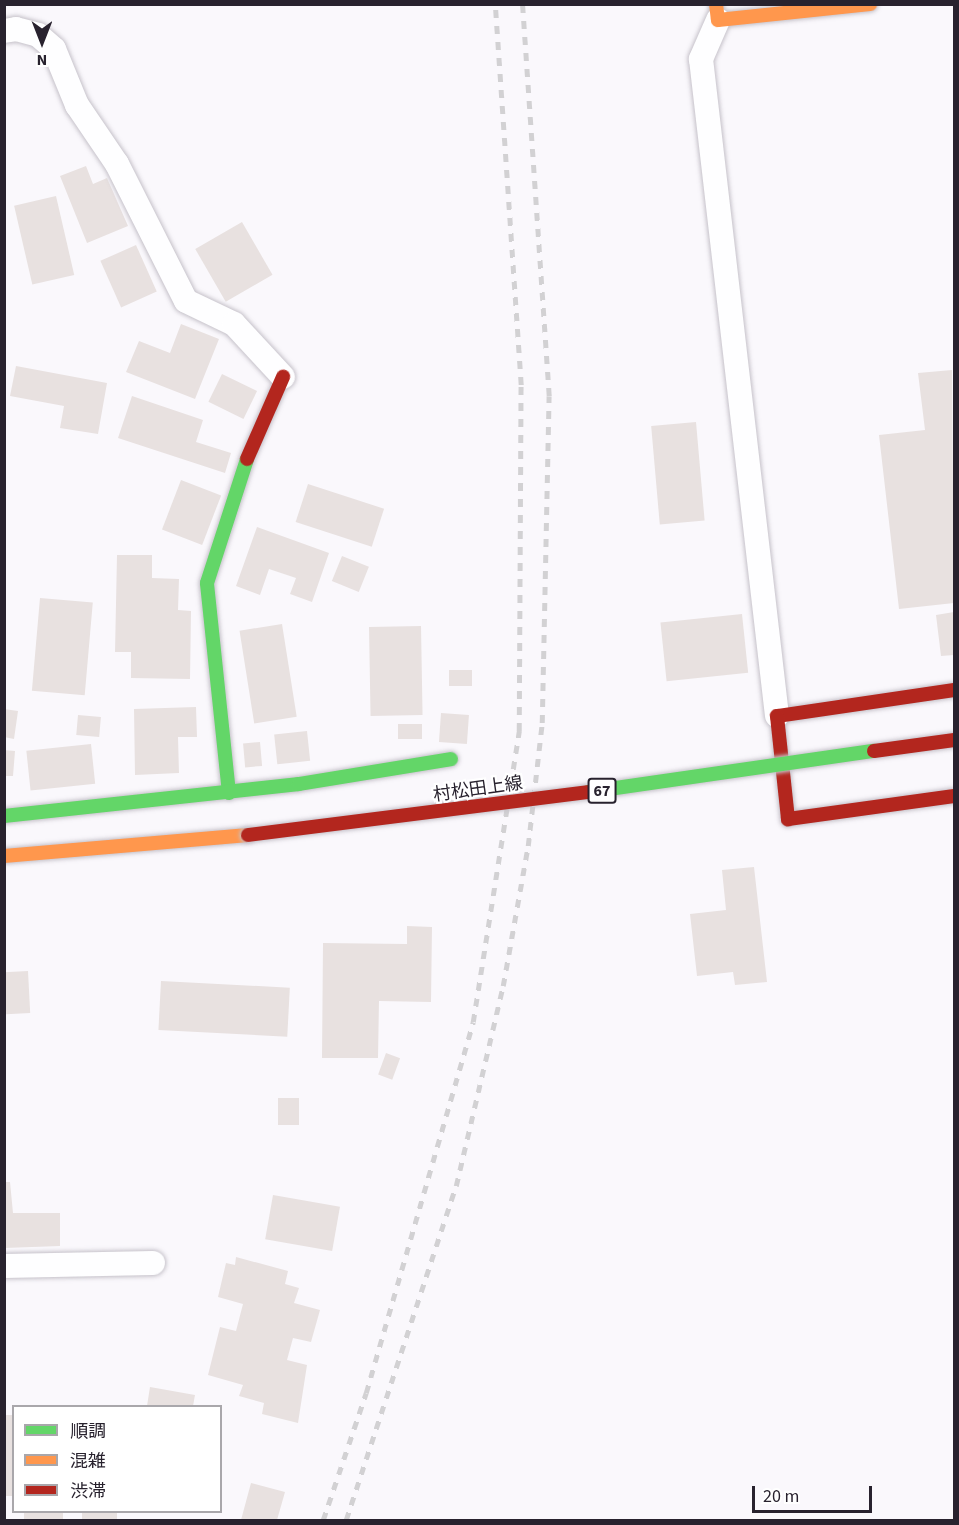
<!DOCTYPE html>
<html>
<head>
<meta charset="utf-8">
<style>
  body { margin:0 }
  #map { position:relative; width:959px; height:1525px; overflow:hidden; background:#faf8fc; font-family:"Source Sans 3","Noto Sans JP",sans-serif }
  div>[style] { position:absolute }
  .building>* { inset:0; background:#e8e1e0; transform-origin:0 0 }
  .roads { filter:drop-shadow(0 0 2px #c6c2ca) drop-shadow(0 0 2px #c6c2ca) }
  .lane>* { height:24px; margin:-12px; padding:0 12px; transform-origin:12px; border-radius:12px; background:#fefeff }
  .fast>* { height:14px; margin:-7px; padding:0 7px; transform-origin:7px; border-radius:7px; background:#63d668 }
  .slow>* { height:14px; margin:-7px; padding:0 7px; transform-origin:7px; border-radius:7px; background:#ff974d }
  .jam>* { height:14px; margin:-7px; padding:0 7px; transform-origin:7px; border-radius:7px; background:#b3261e }
  .rail>* { height:4.5px; margin-top:-2.25px; transform-origin:0; background:repeating-linear-gradient(90deg,#d2d1d3 0 8px,transparent 0 16px) }
  .bridges { filter:drop-shadow(0 0 2px #c6c2ca) drop-shadow(0 0 2px #c6c2ca) }
  .fast-bridge>* { height:14px; margin:-7px; padding:0 7px; transform-origin:7px; border-radius:7px; background:#63d668 }
  .jam-bridge>* { height:14px; margin:-7px; padding:0 7px; transform-origin:7px; border-radius:7px; background:#b3261e }
  span { translate:-50% -50%; white-space:nowrap; text-align:center; line-height:1.15; -webkit-text-stroke:4.5px #fff; paint-order:stroke }
  .shield-label span { padding:2px 4px; background:#fff; border:2px solid; border-radius:4px; -webkit-text-stroke-width:0 }
  .shield-label { font-size:16px; color:#28222e; font-weight:700 }
  .street-label { font-size:18px; color:#28222e }
  .frame { position:absolute; inset:0; border:6px solid #28222e; pointer-events:none }
  .legend { position:absolute; left:12px; top:1405px; width:210px; height:108px; box-sizing:border-box; background:#fff; border:2px solid #a9a7ab; margin:0; padding:8px 10px; list-style:none; font-size:18px; color:#28222e }
  .legend li { display:flex; align-items:center; gap:12px; height:30px }
  .legend b { width:30px; border:2px solid #a9a7ab }
  .north { position:absolute; left:12px; top:12px; width:60px; height:60px; -webkit-text-stroke:4px #fff; paint-order:stroke; rotate:180deg; font-size:16px; font-weight:700; line-height:24px; text-align:center; color:#28222e }
  .north::after { content:''; display:block; margin:auto; width:21px; height:27px; background:#28222e; clip-path:polygon(50% 0,100% 100%,50% 72%,0 100%) }
  .scale { position:absolute; left:752px; top:1486px; width:120px; height:27px; box-sizing:border-box; border:3px solid #28222e; border-top:0; padding-left:8px; font-size:18px; line-height:21px; white-space:nowrap; color:#28222e; -webkit-text-stroke:4px #fff; paint-order:stroke }
</style>
</head>
<body>
<div id="map">
  <div class="building">
    <div style="clip-path:polygon(86px 166px,93px 184px,107px 178px,128px 226px,87px 243px,60px 176px)"></div>
    <div style="left:56px;top:196px;width:81px;height:43px;rotate:77deg"></div>
    <div style="left:242px;top:222px;width:61px;height:54px;rotate:60deg"></div>
    <div style="left:136px;top:245px;width:51px;height:39px;rotate:66deg"></div>
    <div style="clip-path:polygon(181px 324px,219px 339px,195px 399px,126px 372px,139px 341px,170px 353px)"></div>
    <div style="clip-path:polygon(16px 366px,107px 383px,98px 434px,60px 428px,64px 406px,10px 396px)"></div>
    <div style="clip-path:polygon(952px 370px,954px 603px,899px 609px,879px 435px,925px 430px,918px 373px)"></div>
    <div style="left:222px;top:374px;width:39px;height:31px;rotate:26deg"></div>
    <div style="clip-path:polygon(132px 396px,203px 420px,196px 442px,231px 453px,225px 473px,118px 438px)"></div>
    <div style="left:696px;top:422px;width:99px;height:45px;rotate:85deg"></div>
    <div style="left:181px;top:480px;width:43px;height:53px;rotate:21deg"></div>
    <div style="left:308px;top:484px;width:80px;height:40px;rotate:18deg"></div>
    <div style="clip-path:polygon(257px 527px,329px 553px,312px 602px,290px 594px,296px 578px,269px 569px,260px 595px,236px 586px)"></div>
    <div style="clip-path:polygon(117px 555px,152px 555px,152px 578px,179px 579px,178px 610px,191px 611px,190px 679px,131px 678px,131px 652px,115px 652px)"></div>
    <div style="left:342px;top:556px;width:29px;height:27px;rotate:22deg"></div>
    <div style="left:40px;top:598px;width:53px;height:93px;rotate:5deg"></div>
    <div style="clip-path:polygon(954px 612px,954px 655px,941px 656px,936px 615px)"></div>
    <div style="left:742px;top:614px;width:59px;height:82px;rotate:84deg"></div>
    <div style="left:282px;top:624px;width:94px;height:43px;rotate:81deg"></div>
    <div style="left:421px;top:626px;width:89px;height:52px;rotate:89deg"></div>
    <div style="left:449px;top:670px;width:23px;height:16px"></div>
    <div style="clip-path:polygon(196px 707px,197px 737px,178px 737px,179px 773px,135px 775px,134px 709px)"></div>
    <div style="clip-path:polygon(4px 709px,18px 711px,14px 739px,4px 737px)"></div>
    <div style="left:441px;top:713px;width:28px;height:29px;rotate:4deg"></div>
    <div style="left:78px;top:715px;width:23px;height:20px;rotate:5deg"></div>
    <div style="left:398px;top:724px;width:24px;height:15px"></div>
    <div style="left:307px;top:731px;width:30px;height:33px;rotate:84deg"></div>
    <div style="left:260px;top:742px;width:24px;height:17px;rotate:85deg"></div>
    <div style="left:91px;top:744px;width:40px;height:65px;rotate:84deg"></div>
    <div style="clip-path:polygon(4px 750px,15px 751px,13px 776px,4px 776px)"></div>
    <div style="clip-path:polygon(754px 867px,767px 982px,735px 985px,733px 972px,697px 976px,690px 914px,726px 910px,722px 870px)"></div>
    <div style="clip-path:polygon(407px 926px,432px 927px,431px 1002px,379px 1001px,378px 1058px,322px 1058px,323px 943px,407px 944px)"></div>
    <div style="left:28px;top:971px;width:42px;height:24px;rotate:87deg"></div>
    <div style="left:161px;top:981px;width:129px;height:49px;rotate:3deg"></div>
    <div style="left:386px;top:1053px;width:15px;height:23px;rotate:20deg"></div>
    <div style="left:278px;top:1098px;width:21px;height:27px"></div>
    <div style="clip-path:polygon(4px 1182px,10px 1182px,13px 1213px,60px 1213px,60px 1246px,4px 1248px)"></div>
    <div style="left:273px;top:1195px;width:68px;height:45px;rotate:10deg"></div>
    <div style="clip-path:polygon(236px 1257px,288px 1271px,285px 1284px,299px 1288px,294px 1303px,320px 1310px,311px 1342px,293px 1338px,287px 1360px,307px 1365px,298px 1423px,262px 1414px,264px 1403px,239px 1396px,243px 1385px,208px 1375px,220px 1327px,236px 1331px,243px 1304px,218px 1297px,226px 1263px,235px 1265px)"></div>
    <div style="clip-path:polygon(150px 1387px,195px 1395px,193px 1406px,147px 1406px)"></div>
    <div style="left:4px;top:1415px;width:10px;height:81px"></div>
    <div style="clip-path:polygon(251px 1483px,285px 1492px,277px 1520px,241px 1520px)"></div>
    <div style="left:24px;top:1512px;width:39px;height:8px"></div>
    <div style="left:82px;top:1512px;width:35px;height:8px"></div>
  </div>
  <div class="roads">
    <div class="lane">
      <div style="left:718px;top:20px;width:43px;rotate:113.6deg"></div>
      <div style="left:701px;top:59px;width:661px;rotate:83.4deg"></div>
      <div style="left:4px;top:31px;width:12px;rotate:-9deg"></div>
      <div style="left:16px;top:29px;width:23px;rotate:15deg"></div>
      <div style="left:38px;top:35px;width:21px;rotate:41deg"></div>
      <div style="left:54px;top:49px;width:61px;rotate:67.7deg"></div>
      <div style="left:77px;top:105px;width:71px;rotate:55.9deg"></div>
      <div style="left:117px;top:164px;width:153px;rotate:63.3deg"></div>
      <div style="left:186px;top:301px;width:53px;rotate:25.6deg"></div>
      <div style="left:234px;top:324px;width:72px;rotate:47.2deg"></div>
      <div style="left:4px;top:1266px;width:149px;rotate:-1.2deg"></div>
    </div>
    <div class="fast">
      <div style="left:229px;top:793px;width:211px;rotate:-96deg"></div>
      <div style="left:207px;top:583px;width:130px;rotate:-72.1deg"></div>
      <div style="left:4px;top:816px;width:297px;rotate:-6.2deg"></div>
      <div style="left:299px;top:784px;width:154px;rotate:-9.3deg"></div>
    </div>
    <div class="slow">
      <div style="left:716px;top:4px;width:16px;rotate:83deg"></div>
      <div style="left:718px;top:20px;width:153px;rotate:-6deg"></div>
      <div style="left:4px;top:856px;width:245px;rotate:-4.9deg"></div>
    </div>
    <div class="jam">
      <div style="left:247px;top:459px;width:90px;rotate:-66.3deg"></div>
      <div style="left:954px;top:690px;width:179px;rotate:171.6deg"></div>
      <div style="left:777px;top:716px;width:104px;rotate:83.9deg"></div>
      <div style="left:788px;top:819px;width:168px;rotate:-7.9deg"></div>
    </div>
  </div>
  <div class="rail">
    <div style="left:323px;top:1520px;width:134px;rotate:-71.3deg"></div>
    <div style="left:366px;top:1393px;width:386px;rotate:-73.9deg"></div>
    <div style="left:473px;top:1022px;width:295px;rotate:-81deg"></div>
    <div style="left:519px;top:731px;width:346px;rotate:-89.7deg"></div>
    <div style="left:521px;top:385px;width:382px;rotate:-93.9deg"></div>
    <div style="left:346px;top:1520px;width:352px;rotate:-71.8deg"></div>
    <div style="left:456px;top:1186px;width:205px;rotate:-76.8deg"></div>
    <div style="left:503px;top:986px;width:142px;rotate:-79.9deg"></div>
    <div style="left:528px;top:846px;width:124px;rotate:-83.5deg"></div>
    <div style="left:542px;top:723px;width:327px;rotate:-88.8deg"></div>
    <div style="left:549px;top:396px;width:393px;rotate:-93.9deg"></div>
  </div>
  <div class="bridges">
    <div class="fast-bridge">
      <div style="left:588px;top:792px;width:289px;rotate:-8.2deg"></div>
    </div>
    <div class="jam-bridge">
      <div style="left:874px;top:751px;width:81px;rotate:-7.8deg"></div>
      <div style="left:248px;top:835px;width:343px;rotate:-7.2deg"></div>
    </div>
  </div>
  <div class="shield-label">
    <span style="left:602px;top:791px">67</span>
  </div>
  <div class="street-label">
    <span style="left:478px;top:790px;rotate:-8deg">村松田上線</span>
  </div>
  <div class="frame"></div>
  <ul class="legend">
  <li><b style="height:8px;background:#63d668"></b>順調</li>
  <li><b style="height:8px;background:#ff974d"></b>混雑</li>
  <li><b style="height:8px;background:#b3261e"></b>渋滞</li>
  </ul>
  <div class="north">N</div>
  <div class="scale">20 m</div>
</div>
</body>
</html>
